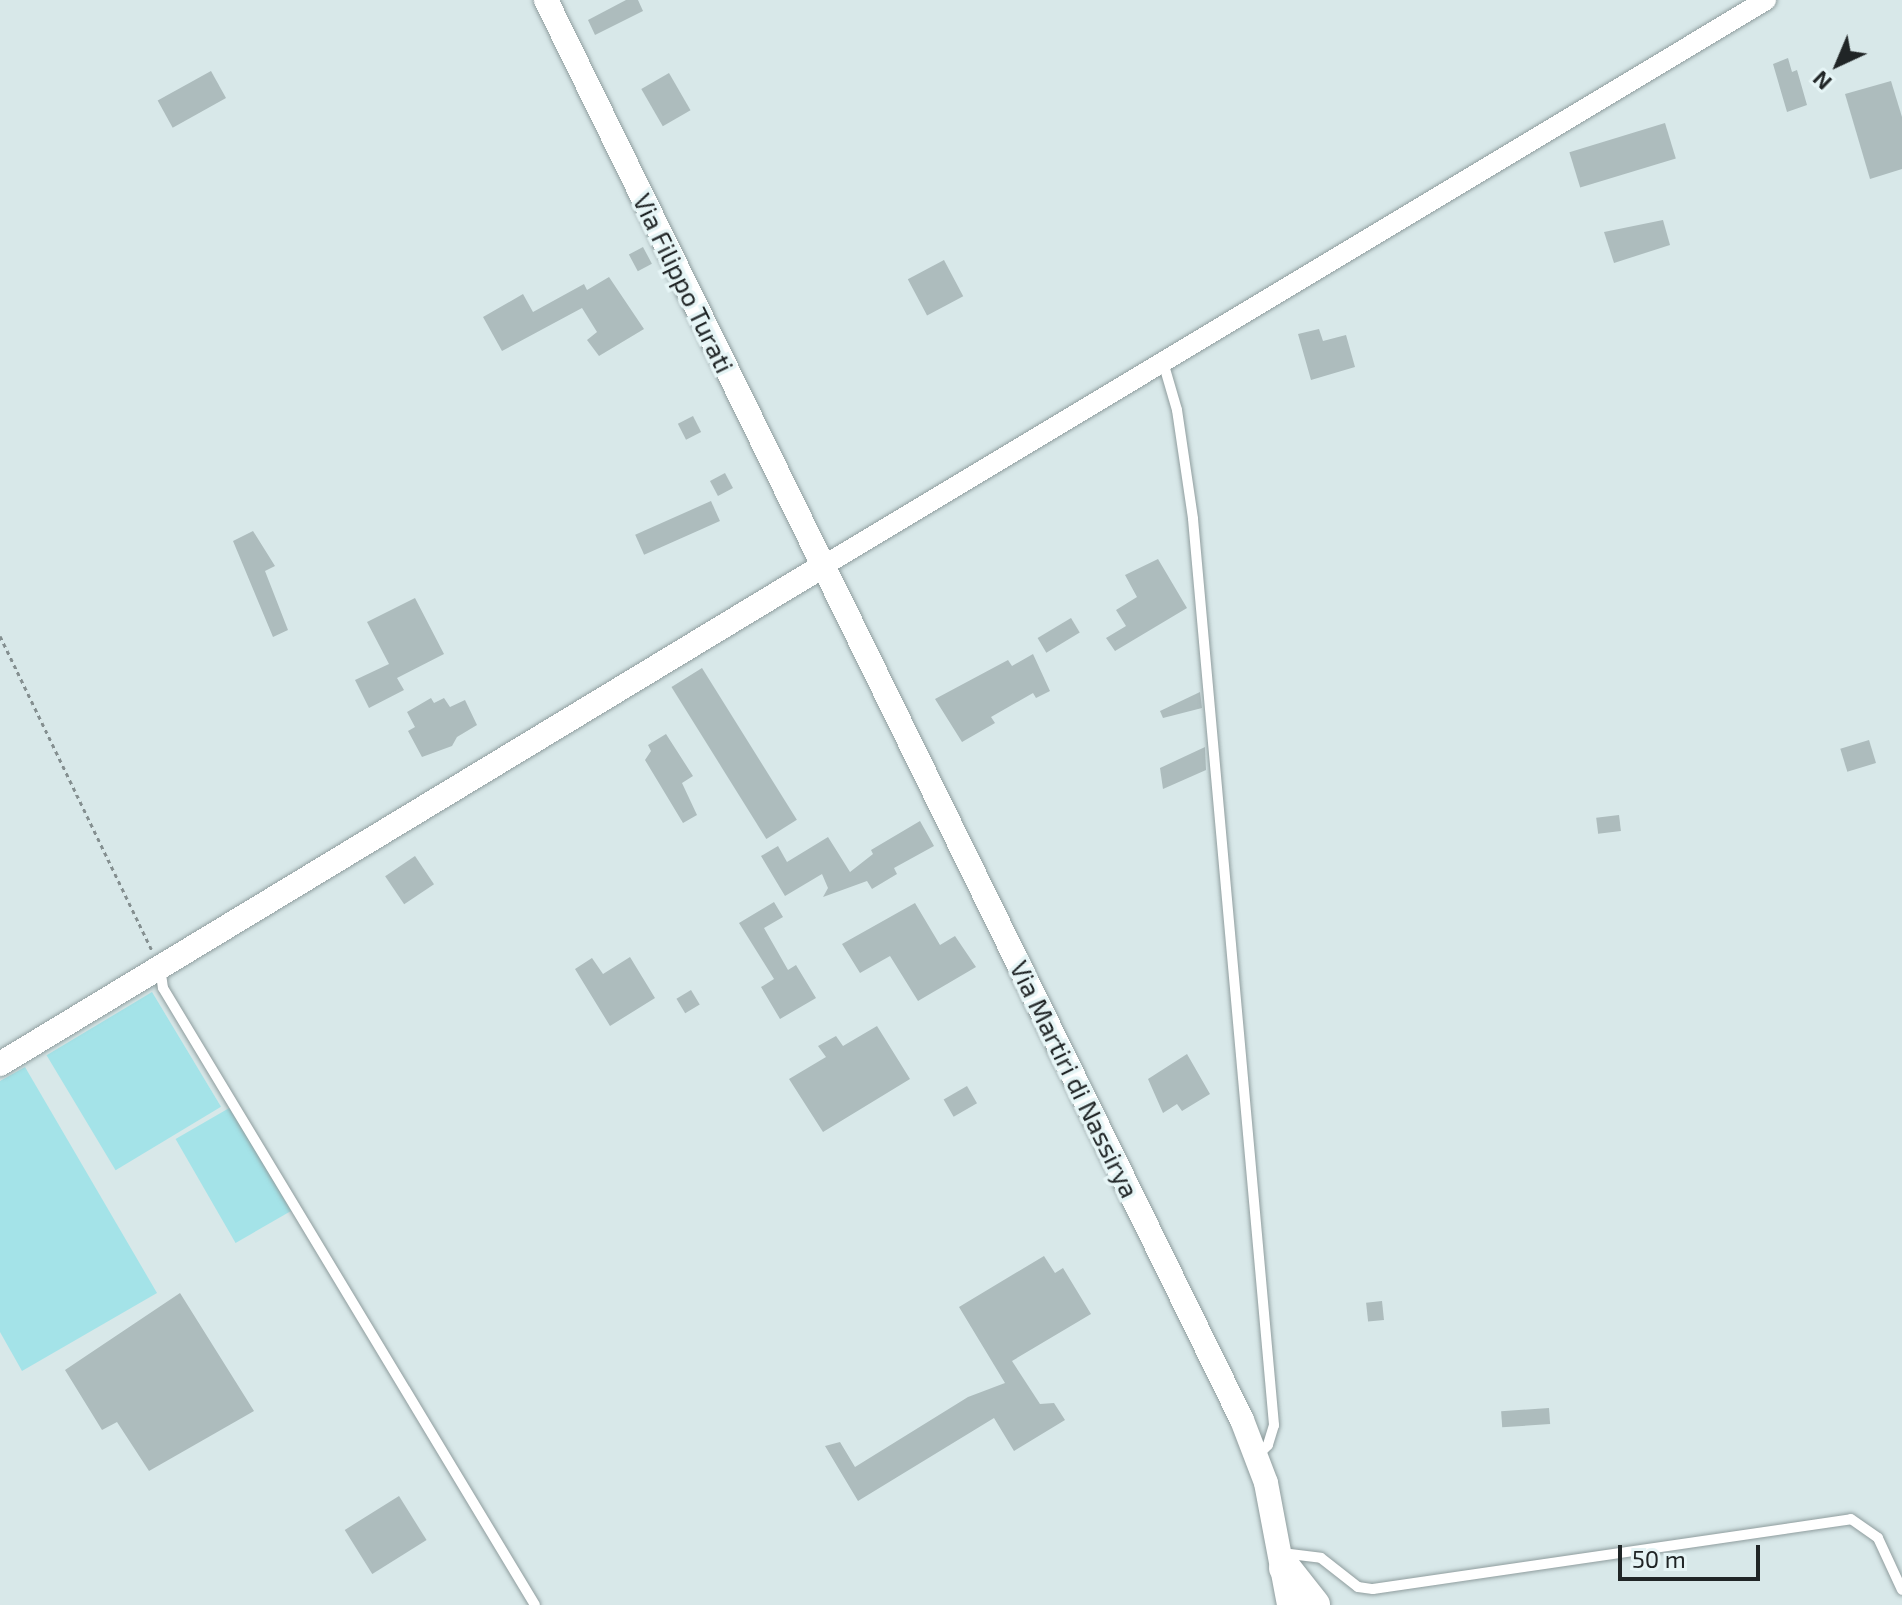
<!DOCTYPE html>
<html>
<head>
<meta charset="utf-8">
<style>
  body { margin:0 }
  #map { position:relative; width:1902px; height:1605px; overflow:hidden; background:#d8e8e9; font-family:"Exo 2",sans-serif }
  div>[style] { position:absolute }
  .green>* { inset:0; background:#a4e3e8; transform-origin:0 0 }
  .building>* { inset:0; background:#adbcbd; transform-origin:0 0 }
  .path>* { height:3px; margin-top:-1.5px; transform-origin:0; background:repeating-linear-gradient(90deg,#848f90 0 4px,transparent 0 8px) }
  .roads { filter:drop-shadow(0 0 2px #8f9d9e) drop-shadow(0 0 2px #8f9d9e) }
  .service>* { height:10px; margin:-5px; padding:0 5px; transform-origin:5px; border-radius:5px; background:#fff }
  .minor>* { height:20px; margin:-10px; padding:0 10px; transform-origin:10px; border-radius:10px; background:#fff }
  .tertiary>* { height:24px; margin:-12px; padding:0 12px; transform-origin:12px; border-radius:12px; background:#fff }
  .trunk>* { height:32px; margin:-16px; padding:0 16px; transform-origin:16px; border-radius:16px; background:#fff }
  span { translate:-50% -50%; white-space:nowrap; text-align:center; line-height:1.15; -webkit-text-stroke:7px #e6f5f6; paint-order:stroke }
  .street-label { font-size:26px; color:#202526 }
  .north { position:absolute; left:1798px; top:24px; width:80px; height:80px; -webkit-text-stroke:6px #e6f5f6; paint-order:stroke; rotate:224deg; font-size:22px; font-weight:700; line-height:32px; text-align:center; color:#202526 }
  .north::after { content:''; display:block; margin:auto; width:28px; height:36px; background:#202526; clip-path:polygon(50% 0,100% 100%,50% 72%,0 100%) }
  .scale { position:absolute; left:1618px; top:1545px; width:142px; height:36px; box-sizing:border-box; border:4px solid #202526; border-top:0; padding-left:10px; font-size:24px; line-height:28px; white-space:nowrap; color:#202526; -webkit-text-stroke:6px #e6f5f6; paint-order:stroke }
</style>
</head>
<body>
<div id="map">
  <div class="green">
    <div style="left:152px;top:992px;width:134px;height:123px;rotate:59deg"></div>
    <div style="clip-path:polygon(25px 1067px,157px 1293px,22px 1371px,0 1332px,0 1081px)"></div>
    <div style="left:231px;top:1107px;width:120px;height:64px;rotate:60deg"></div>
  </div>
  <div class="building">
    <div style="clip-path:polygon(626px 0,638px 0,643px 11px,595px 35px,588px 20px)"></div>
    <div style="clip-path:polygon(1788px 58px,1792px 72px,1797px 70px,1807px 105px,1787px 112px,1773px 64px)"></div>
    <div style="left:211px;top:71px;width:31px;height:61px;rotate:61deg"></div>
    <div style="left:669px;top:73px;width:43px;height:32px;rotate:60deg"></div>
    <div style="clip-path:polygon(1891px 81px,1902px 117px,1902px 169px,1870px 179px,1845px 94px)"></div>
    <div style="left:1665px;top:123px;width:37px;height:100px;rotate:73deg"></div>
    <div style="clip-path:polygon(1663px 220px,1670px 245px,1614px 263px,1604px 232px)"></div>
    <div style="left:643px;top:247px;width:19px;height:16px;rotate:62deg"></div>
    <div style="left:944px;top:260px;width:41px;height:41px;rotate:62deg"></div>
    <div style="clip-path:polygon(609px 277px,644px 329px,599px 356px,587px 340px,597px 332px,582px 308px,502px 351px,483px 317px,523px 294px,533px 312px,584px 284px,587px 290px)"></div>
    <div style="clip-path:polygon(1319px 329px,1323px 341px,1346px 335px,1355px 367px,1311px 380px,1298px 334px)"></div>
    <div style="left:693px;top:416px;width:18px;height:17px;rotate:63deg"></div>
    <div style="left:725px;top:473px;width:17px;height:17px;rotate:62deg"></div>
    <div style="left:711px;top:501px;width:22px;height:83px;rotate:66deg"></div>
    <div style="clip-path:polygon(253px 531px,275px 566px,265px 571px,288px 630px,273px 637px,233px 541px)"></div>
    <div style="clip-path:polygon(1158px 559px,1187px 608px,1115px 651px,1106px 638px,1126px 626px,1116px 610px,1137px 597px,1125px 575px)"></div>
    <div style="clip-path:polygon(415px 598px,444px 654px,397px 678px,404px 690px,369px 708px,355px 680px,389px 664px,367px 622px)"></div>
    <div style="left:1071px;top:618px;width:17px;height:39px;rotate:59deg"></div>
    <div style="clip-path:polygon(1033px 654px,1050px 691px,1036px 698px,1033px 693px,991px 717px,995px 723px,962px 742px,935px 699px,1008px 660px,1012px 666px)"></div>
    <div style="left:702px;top:668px;width:179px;height:36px;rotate:58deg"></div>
    <div style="clip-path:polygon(1200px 692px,1202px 708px,1163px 718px,1160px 711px)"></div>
    <div style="clip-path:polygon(431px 698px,434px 703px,444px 698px,450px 707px,465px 700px,477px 725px,457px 737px,452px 746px,422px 757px,408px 731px,415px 727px,407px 712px)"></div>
    <div style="clip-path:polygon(666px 734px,693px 776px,682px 783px,697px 815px,683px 823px,645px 760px,651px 751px,648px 745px)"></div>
    <div style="left:1869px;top:740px;width:24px;height:30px;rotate:73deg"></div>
    <div style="clip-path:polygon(1205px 747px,1206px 770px,1163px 789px,1160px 768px)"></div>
    <div style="left:1619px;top:815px;width:16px;height:23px;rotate:83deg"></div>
    <div style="clip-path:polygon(920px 821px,934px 846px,894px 868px,897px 874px,872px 889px,867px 881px,823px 897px,828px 888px,822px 874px,785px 896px,761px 856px,778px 846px,787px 862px,828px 837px,850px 872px,873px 854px,871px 850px)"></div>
    <div style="left:415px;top:856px;width:34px;height:36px;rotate:56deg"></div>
    <div style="clip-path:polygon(774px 902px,783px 917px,764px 928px,788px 970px,796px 965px,816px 998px,780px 1019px,761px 987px,774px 979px,739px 923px)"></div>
    <div style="clip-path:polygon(915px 903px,940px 945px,955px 936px,976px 967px,918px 1001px,890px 956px,860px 973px,842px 944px)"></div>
    <div style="clip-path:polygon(630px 957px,655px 998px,610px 1026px,575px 969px,592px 958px,603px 974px)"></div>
    <div style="left:691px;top:990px;width:17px;height:17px;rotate:59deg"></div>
    <div style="clip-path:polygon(877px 1026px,910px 1079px,823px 1132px,789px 1079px,826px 1057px,818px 1046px,836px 1036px,843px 1046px)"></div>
    <div style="clip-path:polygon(1187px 1054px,1210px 1094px,1182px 1111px,1177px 1104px,1163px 1113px,1148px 1079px)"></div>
    <div style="left:967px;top:1086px;width:20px;height:27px;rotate:60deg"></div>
    <div style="clip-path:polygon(1044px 1256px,1055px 1273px,1063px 1268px,1091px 1314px,1012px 1361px,1040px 1404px,1054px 1403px,1065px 1420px,1014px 1451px,994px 1418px,858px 1501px,825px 1446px,840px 1442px,855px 1467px,968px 1397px,1005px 1383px,959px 1307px)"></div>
    <div style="clip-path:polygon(180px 1293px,254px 1411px,149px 1471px,117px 1422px,102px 1430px,65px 1370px)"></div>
    <div style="left:1382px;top:1301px;width:19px;height:16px;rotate:84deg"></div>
    <div style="left:1549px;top:1408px;width:16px;height:48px;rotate:86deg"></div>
    <div style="left:399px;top:1496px;width:52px;height:64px;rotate:58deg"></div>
  </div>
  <div class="path">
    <div style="left:0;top:636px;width:348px;rotate:64.2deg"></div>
  </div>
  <div class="roads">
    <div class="service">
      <div style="left:1163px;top:362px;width:50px;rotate:73.7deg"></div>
      <div style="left:1177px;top:410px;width:110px;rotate:81.6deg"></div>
      <div style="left:1193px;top:519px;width:910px;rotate:84.89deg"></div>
      <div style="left:1274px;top:1425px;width:21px;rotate:107deg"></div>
      <div style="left:1268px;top:1445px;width:16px;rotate:135deg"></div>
      <div style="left:160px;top:967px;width:21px;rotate:82deg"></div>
      <div style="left:163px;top:988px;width:720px;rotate:58.91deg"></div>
      <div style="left:1282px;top:1553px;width:39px;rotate:7deg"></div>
      <div style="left:1321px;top:1558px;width:47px;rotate:38.1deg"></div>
      <div style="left:1358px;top:1587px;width:15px;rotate:8deg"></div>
      <div style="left:1373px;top:1589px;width:483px;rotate:-8.3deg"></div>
      <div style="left:1851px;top:1519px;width:33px;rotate:35deg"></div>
      <div style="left:1878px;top:1538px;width:57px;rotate:65.2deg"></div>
    </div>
    <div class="minor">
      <div style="left:823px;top:566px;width:1100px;rotate:-30.97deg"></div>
    </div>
    <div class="tertiary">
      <div style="left:546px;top:0;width:1581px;rotate:63.89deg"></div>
      <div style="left:1242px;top:1420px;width:67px;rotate:69.1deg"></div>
      <div style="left:1266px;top:1483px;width:124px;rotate:79.3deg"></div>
      <div style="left:0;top:1064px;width:962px;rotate:-31.18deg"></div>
    </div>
    <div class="trunk">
      <div style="left:1285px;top:1568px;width:47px;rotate:51.9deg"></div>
    </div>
  </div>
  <div class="street-label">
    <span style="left:684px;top:283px;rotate:64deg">Via Filippo Turati</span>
    <span style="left:1075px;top:1079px;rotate:64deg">Via Martiri di Nassirya</span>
  </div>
  <div class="north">N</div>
  <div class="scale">50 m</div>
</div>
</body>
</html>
